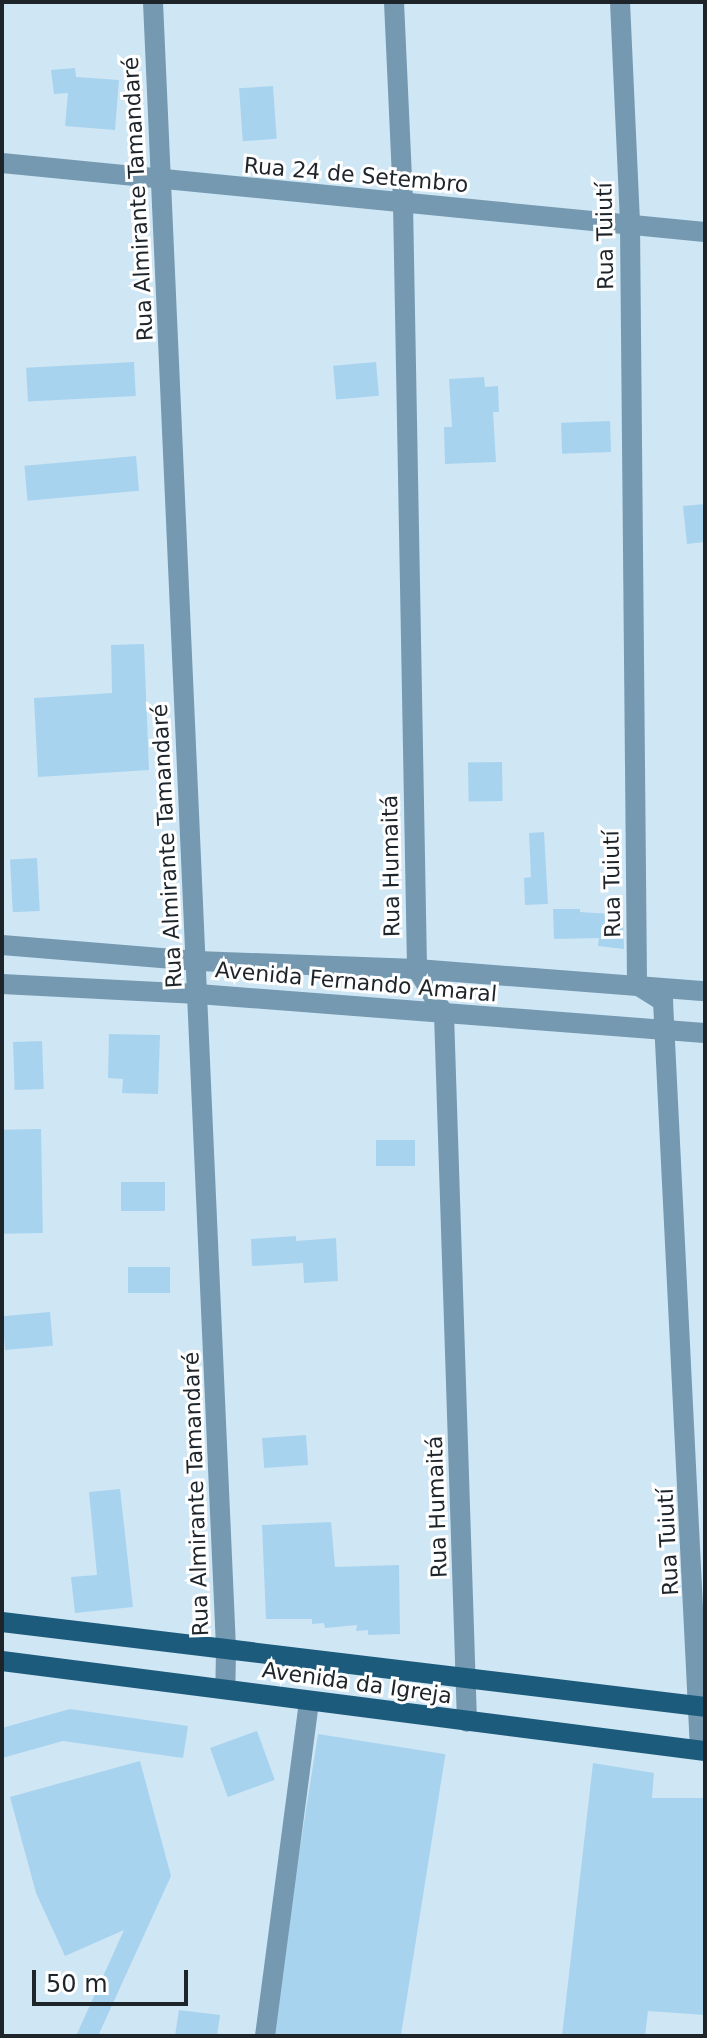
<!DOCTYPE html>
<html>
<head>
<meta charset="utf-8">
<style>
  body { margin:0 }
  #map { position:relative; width:707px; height:2038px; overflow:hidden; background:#cfe6f4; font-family:"DejaVu Sans",sans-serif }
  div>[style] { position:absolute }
  .building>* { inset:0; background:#a8d3ef; transform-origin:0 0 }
  .minor>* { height:20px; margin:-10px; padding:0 10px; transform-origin:10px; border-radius:10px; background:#7499b1 }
  .major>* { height:20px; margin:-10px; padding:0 10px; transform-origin:10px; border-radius:10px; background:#1d5b7c }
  span { translate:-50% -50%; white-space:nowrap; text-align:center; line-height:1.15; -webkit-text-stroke:6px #fff; paint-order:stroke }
  .street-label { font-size:22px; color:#1d252b }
  .frame { position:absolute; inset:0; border:4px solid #1d252b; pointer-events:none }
  .scale { position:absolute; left:32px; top:1970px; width:156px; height:36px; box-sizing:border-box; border:4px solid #1d252b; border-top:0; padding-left:10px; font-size:24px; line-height:28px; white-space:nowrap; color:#1d252b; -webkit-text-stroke:6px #fff; paint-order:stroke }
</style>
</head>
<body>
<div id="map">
  <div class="building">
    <div style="clip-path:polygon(75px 68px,76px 77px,119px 80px,115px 130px,65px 126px,68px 93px,54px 94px,51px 70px)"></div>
    <div style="left:273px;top:86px;width:53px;height:34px;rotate:86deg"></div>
    <div style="left:134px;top:362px;width:34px;height:108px;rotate:87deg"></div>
    <div style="left:376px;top:362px;width:34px;height:43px;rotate:85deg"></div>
    <div style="clip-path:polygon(484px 377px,485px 387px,498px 386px,499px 412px,493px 412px,496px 462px,445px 464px,444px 427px,452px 427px,449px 379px)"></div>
    <div style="left:610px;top:421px;width:31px;height:49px;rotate:88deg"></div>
    <div style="left:136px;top:456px;width:35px;height:112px;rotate:85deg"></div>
    <div style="clip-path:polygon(705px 504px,705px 542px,687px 544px,683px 506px)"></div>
    <div style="clip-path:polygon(144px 644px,149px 770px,38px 777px,34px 698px,112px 693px,111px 645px)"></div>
    <div style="left:502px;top:762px;width:39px;height:34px;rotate:89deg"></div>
    <div style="clip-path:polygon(544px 832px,548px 904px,525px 905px,524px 878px,531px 877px,529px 833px)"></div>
    <div style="left:37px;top:858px;width:53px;height:27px;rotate:87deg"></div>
    <div style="clip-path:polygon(553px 909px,580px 909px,580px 912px,623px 915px,624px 949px,598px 946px,599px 938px,554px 939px)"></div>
    <div style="clip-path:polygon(109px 1034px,160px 1035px,158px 1094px,122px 1093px,123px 1079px,108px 1078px)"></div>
    <div style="left:42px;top:1041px;width:48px;height:29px;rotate:88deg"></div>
    <div style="left:41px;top:1129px;width:104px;height:39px;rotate:89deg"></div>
    <div style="left:376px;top:1140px;width:39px;height:26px"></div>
    <div style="left:165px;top:1182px;width:29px;height:44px;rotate:90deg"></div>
    <div style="clip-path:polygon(296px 1236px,296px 1241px,336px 1238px,338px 1281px,304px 1283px,303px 1263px,252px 1266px,251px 1239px)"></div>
    <div style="left:128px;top:1267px;width:42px;height:26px"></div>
    <div style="left:50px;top:1312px;width:34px;height:48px;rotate:85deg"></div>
    <div style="left:306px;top:1435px;width:30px;height:44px;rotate:86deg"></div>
    <div style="clip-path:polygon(120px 1489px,133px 1607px,75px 1613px,71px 1577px,97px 1575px,89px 1492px)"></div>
    <div style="clip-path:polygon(331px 1522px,335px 1567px,399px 1565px,400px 1634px,368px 1635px,368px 1630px,356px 1631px,357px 1625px,325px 1628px,324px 1623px,312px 1624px,312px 1619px,266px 1619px,262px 1525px)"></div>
    <div style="clip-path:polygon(70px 1709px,188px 1726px,183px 1758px,63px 1741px,2px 1758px,2px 1728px)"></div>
    <div style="left:257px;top:1731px;width:52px;height:50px;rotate:70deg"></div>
    <div style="left:318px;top:1734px;width:129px;height:305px;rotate:9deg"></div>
    <div style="clip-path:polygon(140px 1761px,171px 1876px,98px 2036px,76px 2036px,124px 1930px,65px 1956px,36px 1893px,10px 1797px)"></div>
    <div style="clip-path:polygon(593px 1763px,654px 1773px,652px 1798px,705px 1798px,705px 2015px,648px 2011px,645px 2036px,562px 2036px)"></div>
    <div style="clip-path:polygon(179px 2010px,220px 2015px,217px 2036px,175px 2036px)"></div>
  </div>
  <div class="minor">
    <div style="left:153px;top:2px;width:1650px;rotate:87.46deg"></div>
    <div style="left:226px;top:1650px;width:39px;rotate:91deg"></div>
    <div style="left:394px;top:2px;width:201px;rotate:87.4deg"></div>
    <div style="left:403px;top:203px;width:766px;rotate:88.95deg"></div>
    <div style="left:417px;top:969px;width:52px;rotate:59deg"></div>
    <div style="left:444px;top:1014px;width:708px;rotate:88.14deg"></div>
    <div style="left:620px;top:2px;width:224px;rotate:87.4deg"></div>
    <div style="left:630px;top:226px;width:759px;rotate:89.47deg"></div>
    <div style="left:637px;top:985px;width:31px;rotate:32deg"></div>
    <div style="left:663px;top:1001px;width:750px;rotate:87.17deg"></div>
    <div style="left:2px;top:163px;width:706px;rotate:5.61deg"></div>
    <div style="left:2px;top:945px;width:196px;rotate:4.7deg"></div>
    <div style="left:197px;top:961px;width:220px;rotate:2.1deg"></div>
    <div style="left:417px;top:969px;width:289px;rotate:4.4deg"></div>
    <div style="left:2px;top:984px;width:196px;rotate:2.9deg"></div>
    <div style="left:198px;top:994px;width:508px;rotate:4.4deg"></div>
    <div style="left:265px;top:2036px;width:337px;rotate:-82.5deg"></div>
  </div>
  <div class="major">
    <div style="left:2px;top:1622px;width:708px;rotate:6.89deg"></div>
    <div style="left:2px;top:1661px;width:709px;rotate:7.3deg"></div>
  </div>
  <div class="street-label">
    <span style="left:356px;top:175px;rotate:5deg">Rua 24 de Setembro</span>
    <span style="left:138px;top:199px;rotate:-93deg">Rua Almirante Tamandaré</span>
    <span style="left:605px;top:236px;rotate:-91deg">Rua Tuiutí</span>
    <span style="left:167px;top:846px;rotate:-93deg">Rua Almirante Tamandaré</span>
    <span style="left:391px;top:866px;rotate:-91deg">Rua Humaitá</span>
    <span style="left:612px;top:884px;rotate:-91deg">Rua Tuiutí</span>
    <span style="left:356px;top:982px;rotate:5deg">Avenida Fernando Amaral</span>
    <span style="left:196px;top:1494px;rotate:-92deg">Rua Almirante Tamandaré</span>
    <span style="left:437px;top:1507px;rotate:-92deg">Rua Humaitá</span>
    <span style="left:668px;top:1542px;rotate:-93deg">Rua Tuiutí</span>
    <span style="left:357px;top:1683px;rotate:8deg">Avenida da Igreja</span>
  </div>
  <div class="frame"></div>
  <div class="scale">50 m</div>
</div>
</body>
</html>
